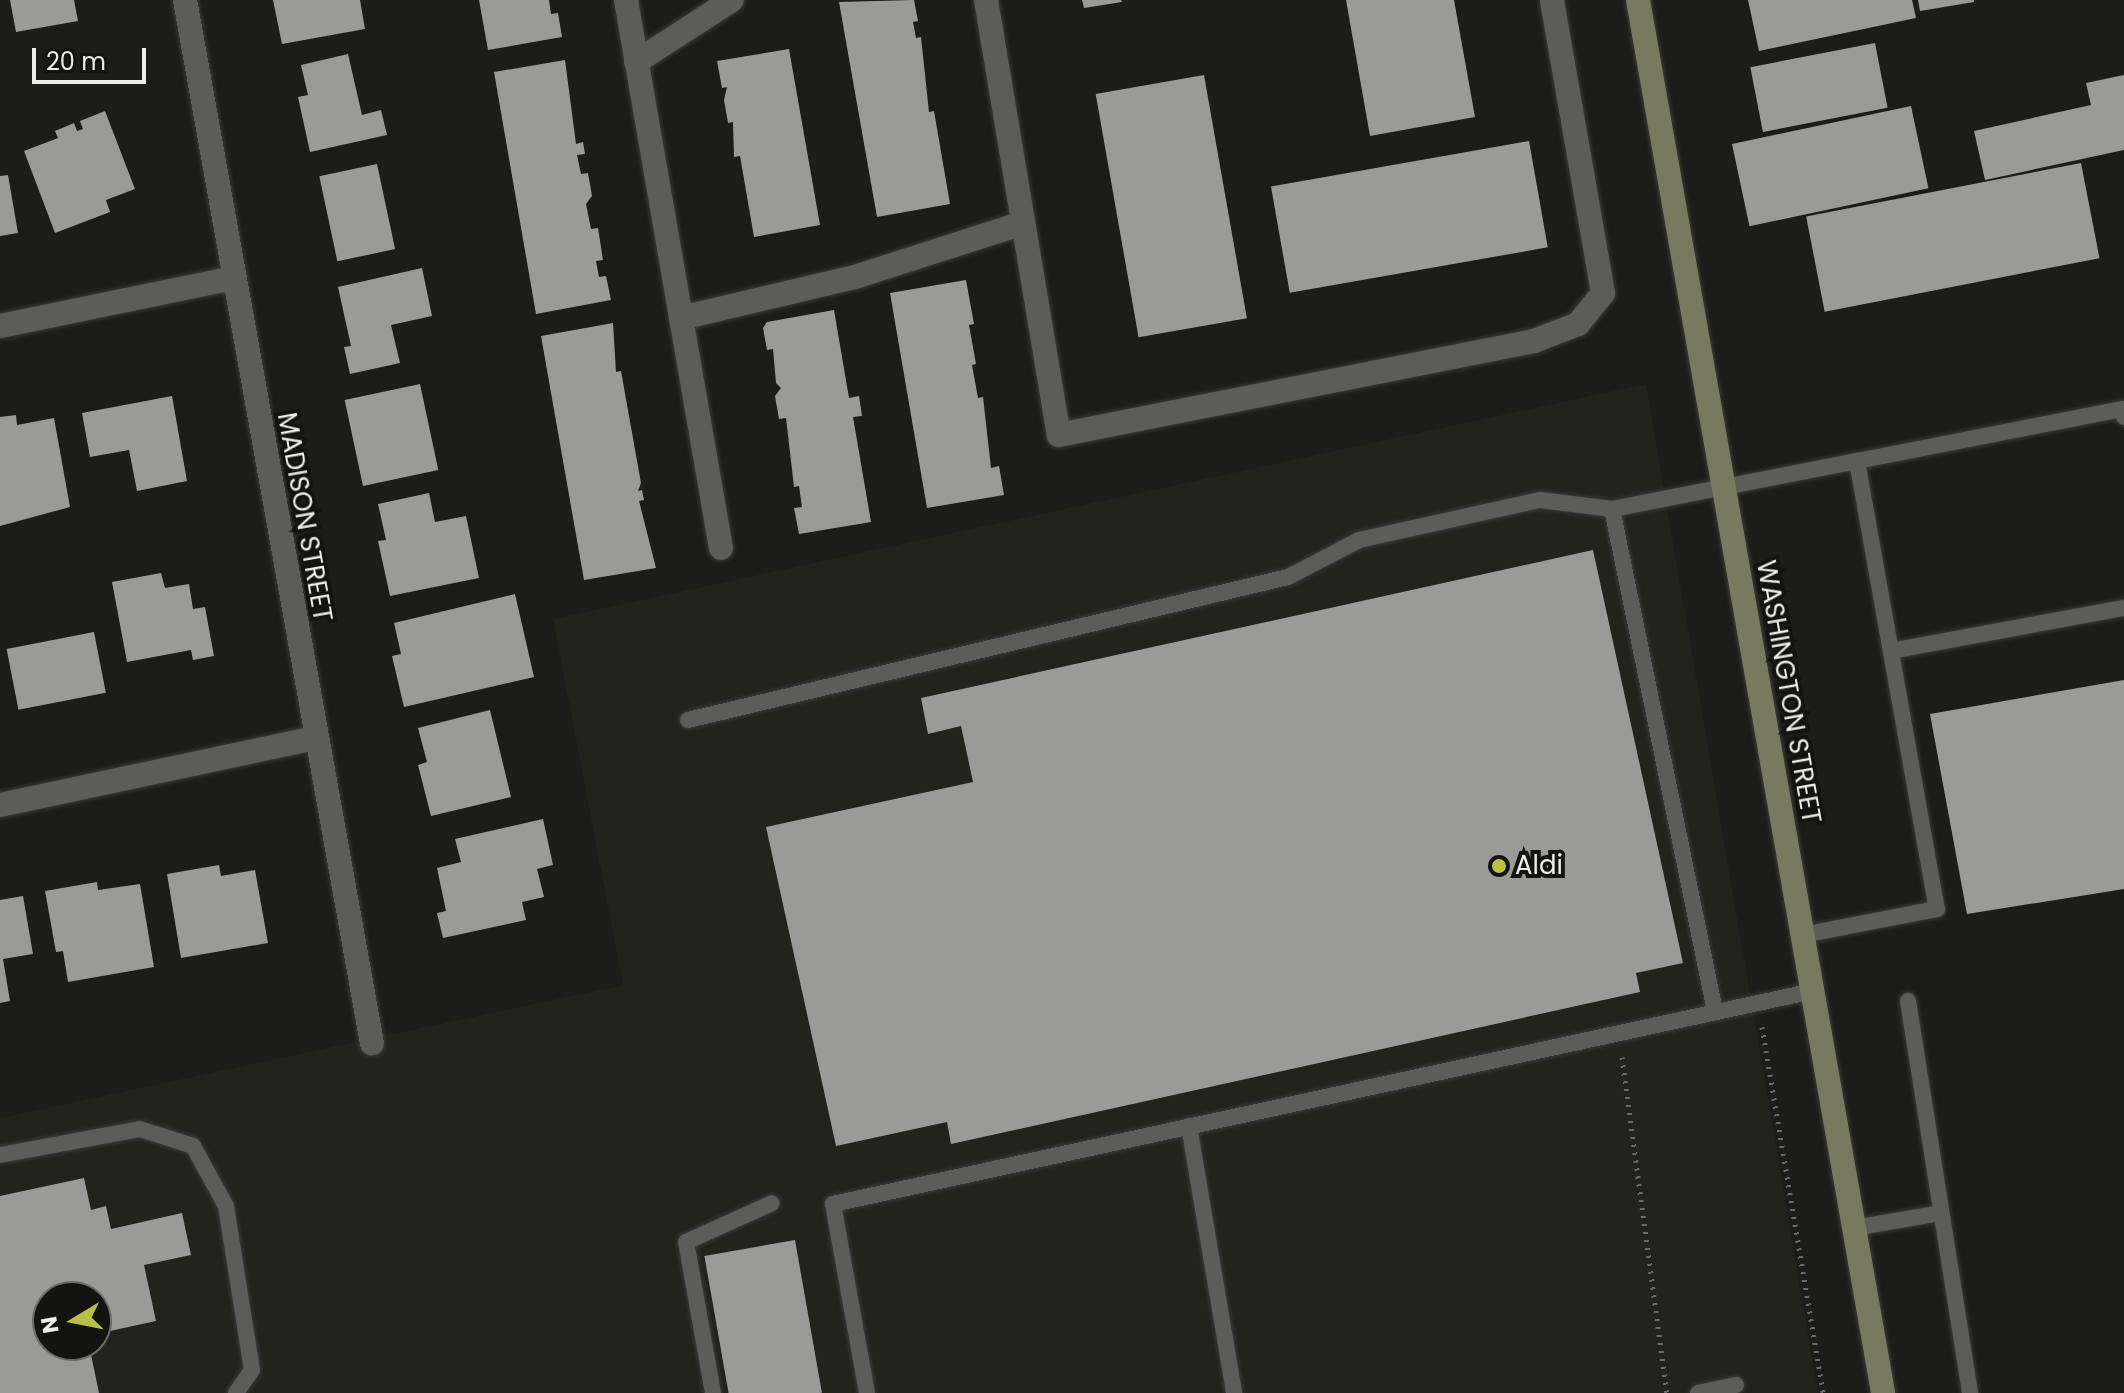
<!DOCTYPE html>
<html>
<head>
<meta charset="utf-8">
<style>
  body { margin:0 }
  #map { position:relative; width:2124px; height:1393px; overflow:hidden; background:#1c1c1a; font-family:Poppins,sans-serif }
  div>[style] { position:absolute }
  .built>* { inset:0; background:#22231b }
  .building>* { inset:0; background:#9a9a97; transform-origin:0 0 }
  .path>* { height:5px; margin-top:-2.5px; transform-origin:0; background:repeating-linear-gradient(90deg,#6a6a68 0 2px,transparent 0 8px) }
  .roads { filter:drop-shadow(0 0 2px #393a38) drop-shadow(0 0 2px #393a38) }
  .lane>* { height:16px; margin:-8px; padding:0 8px; transform-origin:8px; border-radius:8px; background:#5c5c59 }
  .street>* { height:24px; margin:-12px; padding:0 12px; transform-origin:12px; border-radius:12px; background:#5c5c59 }
  .secondary>* { height:24px; margin:-12px; padding:0 12px; transform-origin:12px; border-radius:12px; background:#787a60 }
  .dots>* { width:22px; height:22px; translate:-50% -50%; box-sizing:border-box; border:4px solid #131311; border-radius:50% }
  span { translate:-50% -50%; white-space:nowrap; text-align:center; line-height:1.15; -webkit-text-stroke:8px #131311; paint-order:stroke }
  .street-label { font-size:26px; color:#ededeb }
  .poi-label { font-size:26px; color:#ededeb }
  .left { translate:0 -50%; text-align:left }
  .north { position:absolute; left:32px; top:1281px; width:80px; height:80px; box-sizing:border-box; background:#131311; border:2px solid #6a6a68; border-radius:50%; rotate:260deg; font-size:22px; font-weight:700; line-height:32px; text-align:center; color:#ededeb }
  .north::after { content:''; display:block; margin:auto; width:28px; height:36px; background:#b9c046; clip-path:polygon(50% 0,100% 100%,50% 72%,0 100%) }
  .scale { position:absolute; left:32px; top:48px; width:114px; height:36px; box-sizing:border-box; border:4px solid #ededeb; border-top:0; padding-left:10px; font-size:24px; line-height:28px; white-space:nowrap; color:#ededeb; -webkit-text-stroke:6px #131311; paint-order:stroke }
</style>
</head>
<body>
<div id="map">
  <div class="built">
    <div style="clip-path:polygon(evenodd,1646px 384px,1818px 1393px,0 1393px,0 1118px,623px 985px,553px 619px,1646px 384px,48px 1297px,96px 1297px,96px 1345px,48px 1345px,48px 1297px)"></div>
  </div>
  <div class="building">
    <div style="clip-path:polygon(10px 0,74px 0,78px 21px,16px 32px)"></div>
    <div style="clip-path:polygon(273px 0,360px 0,365px 29px,282px 44px)"></div>
    <div style="clip-path:polygon(479px 0,549px 0,551px 14px,558px 13px,562px 37px,488px 50px)"></div>
    <div style="clip-path:polygon(914px 0,918px 21px,913px 22px,916px 38px,921px 37px,929px 112px,934px 111px,950px 204px,877px 217px,839px 2px)"></div>
    <div style="clip-path:polygon(1082px 0,1121px 0,1122px 2px,1084px 8px)"></div>
    <div style="clip-path:polygon(1346px 0,1454px 0,1475px 117px,1370px 136px)"></div>
    <div style="clip-path:polygon(1748px 0,1912px 0,1916px 18px,1759px 51px)"></div>
    <div style="clip-path:polygon(1918px 0,1974px 0,1974px 2px,1920px 11px)"></div>
    <div style="left:1875px;top:43px;width:66px;height:127px;rotate:79deg"></div>
    <div style="clip-path:polygon(789px 49px,820px 225px,754px 237px,740px 156px,734px 157px,733px 122px,728px 123px,724px 100px,727px 87px,722px 88px,717px 61px)"></div>
    <div style="clip-path:polygon(348px 54px,362px 115px,381px 110px,387px 135px,310px 152px,298px 97px,308px 95px,301px 65px)"></div>
    <div style="clip-path:polygon(565px 60px,576px 144px,583px 142px,585px 154px,577px 155px,581px 174px,588px 173px,592px 196px,586px 204px,591px 229px,598px 228px,603px 260px,596px 261px,599px 277px,606px 276px,611px 300px,536px 314px,494px 72px)"></div>
    <div style="left:1204px;top:75px;width:247px;height:110px;rotate:80deg"></div>
    <div style="clip-path:polygon(2124px 75px,2124px 150px,1985px 180px,1974px 131px,2091px 105px,2086px 83px)"></div>
    <div style="left:1911px;top:106px;width:84px;height:183px;rotate:78deg"></div>
    <div style="clip-path:polygon(105px 111px,135px 189px,106px 200px,110px 212px,55px 233px,24px 151px,58px 138px,55px 131px,74px 123px,77px 131px,83px 129px,80px 121px)"></div>
    <div style="left:1529px;top:141px;width:108px;height:262px;rotate:80deg"></div>
    <div style="left:2081px;top:163px;width:97px;height:280px;rotate:79deg"></div>
    <div style="left:377px;top:164px;width:87px;height:59px;rotate:78deg"></div>
    <div style="clip-path:polygon(8px 175px,18px 233px,0 236px,0 176px)"></div>
    <div style="clip-path:polygon(422px 268px,432px 316px,391px 325px,400px 363px,350px 374px,344px 347px,351px 346px,338px 287px)"></div>
    <div style="clip-path:polygon(966px 280px,974px 324px,969px 325px,976px 364px,972px 365px,978px 398px,983px 397px,991px 468px,999px 466px,1004px 495px,927px 508px,890px 293px)"></div>
    <div style="clip-path:polygon(834px 310px,849px 398px,859px 396px,862px 416px,853px 417px,871px 522px,799px 534px,794px 508px,802px 507px,799px 486px,794px 487px,786px 418px,779px 419px,775px 396px,781px 388px,776px 383px,773px 349px,767px 350px,763px 328px,767px 322px)"></div>
    <div style="clip-path:polygon(613px 323px,616px 372px,621px 371px,641px 483px,638px 491px,642px 490px,644px 500px,639px 501px,656px 568px,584px 580px,541px 336px)"></div>
    <div style="left:420px;top:384px;width:88px;height:77px;rotate:78deg"></div>
    <div style="clip-path:polygon(172px 396px,187px 481px,137px 491px,129px 450px,90px 457px,82px 413px)"></div>
    <div style="clip-path:polygon(16px 415px,17px 425px,54px 418px,70px 507px,0 526px,0 417px)"></div>
    <div style="clip-path:polygon(429px 493px,435px 522px,466px 516px,479px 578px,390px 596px,378px 541px,386px 540px,378px 504px)"></div>
    <div style="clip-path:polygon(1593px 550px,1683px 963px,1636px 973px,1640px 992px,951px 1144px,947px 1122px,836px 1146px,766px 827px,973px 782px,961px 726px,928px 734px,921px 698px)"></div>
    <div style="clip-path:polygon(161px 573px,165px 588px,189px 584px,193px 609px,205px 607px,214px 656px,193px 660px,191px 650px,127px 662px,112px 582px)"></div>
    <div style="clip-path:polygon(515px 594px,534px 677px,404px 707px,392px 656px,401px 654px,394px 623px)"></div>
    <div style="left:94px;top:632px;width:62px;height:89px;rotate:79deg"></div>
    <div style="clip-path:polygon(2124px 680px,2124px 889px,1967px 914px,1930px 714px)"></div>
    <div style="clip-path:polygon(490px 710px,511px 797px,431px 816px,418px 765px,427px 762px,418px 728px)"></div>
    <div style="clip-path:polygon(543px 819px,553px 865px,537px 869px,544px 897px,522px 902px,526px 920px,443px 938px,437px 913px,446px 911px,437px 868px,461px 862px,455px 839px)"></div>
    <div style="clip-path:polygon(219px 865px,221px 876px,255px 870px,268px 943px,181px 958px,167px 874px)"></div>
    <div style="clip-path:polygon(97px 882px,98px 890px,140px 884px,154px 967px,68px 982px,63px 951px,56px 952px,45px 891px)"></div>
    <div style="clip-path:polygon(23px 896px,33px 954px,3px 959px,10px 1001px,0 1003px,0 900px)"></div>
    <div style="clip-path:polygon(84px 1178px,91px 1210px,106px 1206px,111px 1229px,182px 1213px,191px 1255px,144px 1265px,156px 1321px,96px 1334px,96px 1297px,48px 1297px,48px 1345px,89px 1345px,99px 1393px,0 1393px,0 1196px)"></div>
    <div style="left:795px;top:1240px;width:155px;height:92px;rotate:80deg"></div>
  </div>
  <div class="path">
    <div style="left:1762px;top:1027px;width:371px;rotate:80.5deg"></div>
    <div style="left:1622px;top:1057px;width:339px;rotate:82.4deg"></div>
  </div>
  <div class="roads">
    <div class="lane">
      <div style="left:1857px;top:461px;width:271px;rotate:-11.1deg"></div>
      <div style="left:2123px;top:409px;width:8px;rotate:83deg"></div>
      <div style="left:1612px;top:509px;width:250px;rotate:-11.1deg"></div>
      <div style="left:1857px;top:461px;width:455px;rotate:79.9deg"></div>
      <div style="left:1937px;top:909px;width:136px;rotate:169deg"></div>
      <div style="left:1891px;top:651px;width:237px;rotate:-10.5deg"></div>
      <div style="left:688px;top:720px;width:617px;rotate:-13.41deg"></div>
      <div style="left:1288px;top:577px;width:80px;rotate:-27.5deg"></div>
      <div style="left:1359px;top:540px;width:185px;rotate:-12.5deg"></div>
      <div style="left:1540px;top:500px;width:73px;rotate:7.1deg"></div>
      <div style="left:1612px;top:509px;width:512px;rotate:78.41deg"></div>
      <div style="left:1908px;top:1001px;width:397px;rotate:81deg"></div>
      <div style="left:1189px;top:1126px;width:271px;rotate:80.4deg"></div>
      <div style="left:0;top:1155px;width:142px;rotate:-10.5deg"></div>
      <div style="left:140px;top:1129px;width:56px;rotate:17.8deg"></div>
      <div style="left:193px;top:1146px;width:68px;rotate:61.2deg"></div>
      <div style="left:226px;top:1206px;width:166px;rotate:81deg"></div>
      <div style="left:252px;top:1370px;width:28px;rotate:125deg"></div>
      <div style="left:1854px;top:1228px;width:88px;rotate:-9.8deg"></div>
      <div style="left:713px;top:1393px;width:153px;rotate:-100.1deg"></div>
      <div style="left:686px;top:1242px;width:94px;rotate:-24.4deg"></div>
      <div style="left:867px;top:1393px;width:192px;rotate:-100.2deg"></div>
      <div style="left:833px;top:1204px;width:1003px;rotate:-12.26deg"></div>
      <div style="left:1698px;top:1393px;width:39px;rotate:-12deg"></div>
    </div>
    <div class="street">
      <div style="left:185px;top:0;width:1060px;rotate:79.84deg"></div>
      <div style="left:626px;top:0;width:556px;rotate:80.17deg"></div>
      <div style="left:986px;top:0;width:441px;rotate:80.5deg"></div>
      <div style="left:1059px;top:435px;width:484px;rotate:-11.2deg"></div>
      <div style="left:1534px;top:341px;width:47px;rotate:-21.1deg"></div>
      <div style="left:1578px;top:324px;width:40px;rotate:-51deg"></div>
      <div style="left:1603px;top:293px;width:297px;rotate:-99.9deg"></div>
      <div style="left:636px;top:62px;width:114px;rotate:-32.9deg"></div>
      <div style="left:681px;top:318px;width:179px;rotate:-13.3deg"></div>
      <div style="left:855px;top:277px;width:176px;rotate:-17.8deg"></div>
      <div style="left:0;top:326px;width:239px;rotate:-11.6deg"></div>
      <div style="left:0;top:805px;width:321px;rotate:-12deg"></div>
    </div>
    <div class="secondary">
      <div style="left:1638px;top:0;width:1414px;rotate:80.02deg"></div>
    </div>
  </div>
  <div class="dots">
    <div style="left:1499px;top:866px;background:#b9c046"></div>
  </div>
  <div class="street-label">
    <span style="left:304px;top:517px;rotate:80deg">MADISON STREET</span>
    <span style="left:1788px;top:692px;rotate:80deg">WASHINGTON STREET</span>
  </div>
  <div class="poi-label">
    <span class="left" style="left:1515px;top:866px">Aldi</span>
  </div>
  <div class="north">N</div>
  <div class="scale">20 m</div>
</div>
</body>
</html>
